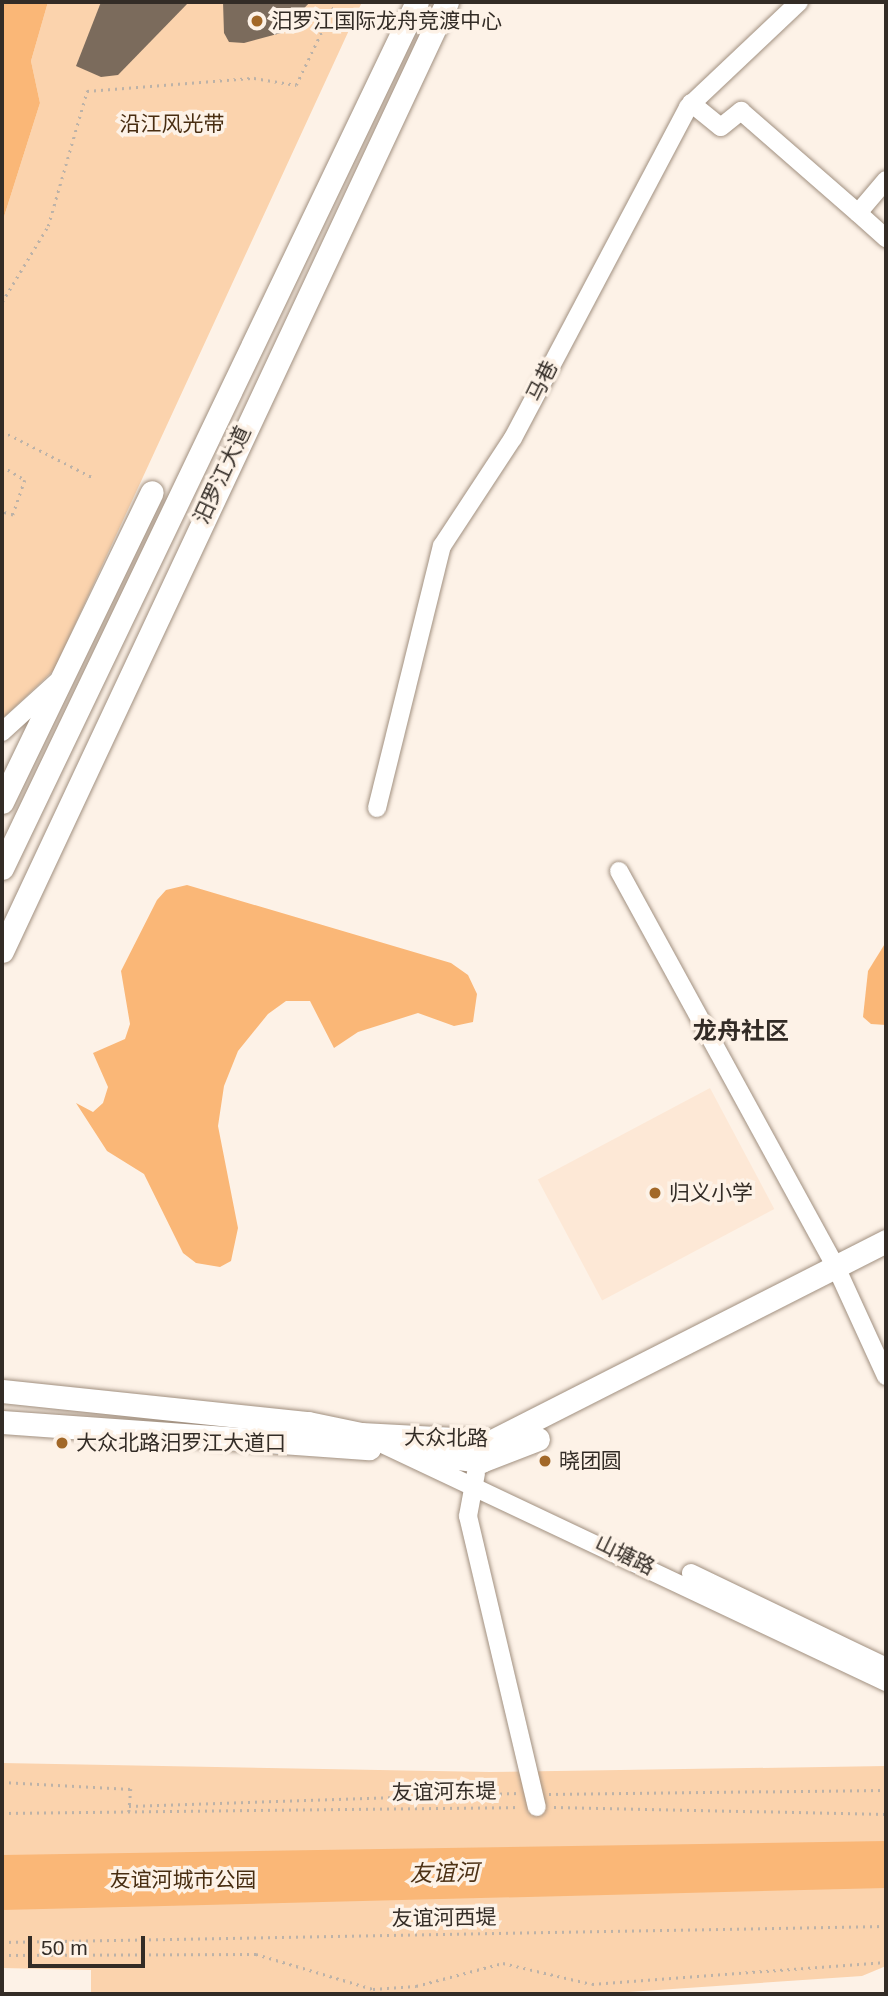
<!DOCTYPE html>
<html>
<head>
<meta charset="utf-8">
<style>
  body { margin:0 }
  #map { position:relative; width:888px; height:1996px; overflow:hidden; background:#fdf2e7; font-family:Arial,"Noto Sans SC",sans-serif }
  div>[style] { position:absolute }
  .built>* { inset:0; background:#fde8d6; transform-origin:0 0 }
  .green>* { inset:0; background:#fbd3ad }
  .water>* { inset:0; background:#fab777 }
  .building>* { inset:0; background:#7b6b5c }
  .path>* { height:2.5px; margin-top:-1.25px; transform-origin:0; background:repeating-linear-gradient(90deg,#bcb2a8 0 2px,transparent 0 7px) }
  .roads { filter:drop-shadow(0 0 2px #a19080) drop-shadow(0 0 2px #a19080) }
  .minor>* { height:18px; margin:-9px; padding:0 9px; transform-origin:9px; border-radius:9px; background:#fff }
  .major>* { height:23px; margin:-11.5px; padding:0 11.5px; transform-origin:11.5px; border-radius:11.5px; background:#fff }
  .dots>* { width:19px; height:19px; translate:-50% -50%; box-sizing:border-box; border:4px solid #fdf2e7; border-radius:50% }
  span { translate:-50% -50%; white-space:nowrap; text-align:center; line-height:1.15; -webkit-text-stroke:7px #fdf2e7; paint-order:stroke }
  .poi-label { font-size:21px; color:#332c26 }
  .left { translate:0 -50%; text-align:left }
  .park-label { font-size:21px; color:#482d11 }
  .street-label { font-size:21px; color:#332c26 }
  .water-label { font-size:23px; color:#4e3317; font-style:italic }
  .quarter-label { font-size:24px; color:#332c26; font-weight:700 }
  .frame { position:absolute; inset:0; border:4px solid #332c26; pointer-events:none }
  .scale { position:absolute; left:28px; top:1936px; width:117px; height:32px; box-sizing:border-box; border:4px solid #332c26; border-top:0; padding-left:9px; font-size:21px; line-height:24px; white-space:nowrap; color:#332c26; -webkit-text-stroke:5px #fdf2e7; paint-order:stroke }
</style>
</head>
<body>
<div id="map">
  <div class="built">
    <div style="left:710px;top:1088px;width:137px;height:195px;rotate:62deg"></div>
  </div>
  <div class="green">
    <div style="clip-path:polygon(48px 2px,362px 2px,54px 670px,2px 719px,2px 223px,40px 103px,31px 61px)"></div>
    <div style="clip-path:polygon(2px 1763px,490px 1772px,886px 1766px,886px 1966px,862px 1976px,614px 1993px,91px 1994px,91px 1970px,2px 1968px)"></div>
  </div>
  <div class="water">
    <div style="clip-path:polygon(2px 2px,48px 2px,31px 61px,40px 103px,2px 223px)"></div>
    <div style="clip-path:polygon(187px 885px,451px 963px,468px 975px,477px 994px,473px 1022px,454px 1026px,418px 1013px,358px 1032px,334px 1048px,310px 1001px,286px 1001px,268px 1014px,238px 1051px,224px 1086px,218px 1126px,238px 1228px,231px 1261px,220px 1267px,196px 1263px,183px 1253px,144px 1174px,107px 1151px,76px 1103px,93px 1112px,103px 1103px,108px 1087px,93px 1053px,125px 1039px,130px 1024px,121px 971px,157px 900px,166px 890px)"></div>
    <div style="clip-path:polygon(886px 942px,886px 1025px,871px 1024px,863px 1017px,868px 971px)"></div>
    <div style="clip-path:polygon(886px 1841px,886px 1888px,2px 1910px,2px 1855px)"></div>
  </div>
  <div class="building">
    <div style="clip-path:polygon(101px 2px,189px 2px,118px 75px,101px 77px,76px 66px)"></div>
    <div style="clip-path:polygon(223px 2px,310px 2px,281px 33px,244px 43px,229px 42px,224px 33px)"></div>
  </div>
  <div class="path">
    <div style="left:2px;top:302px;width:89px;rotate:-58.8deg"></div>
    <div style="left:48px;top:226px;width:141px;rotate:-73.9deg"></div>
    <div style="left:87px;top:91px;width:168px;rotate:-4.5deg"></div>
    <div style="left:254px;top:78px;width:43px;rotate:9.5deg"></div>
    <div style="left:296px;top:85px;width:92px;rotate:-64.3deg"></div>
    <div style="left:2px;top:431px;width:103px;rotate:27.1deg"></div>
    <div style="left:2px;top:466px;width:27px;rotate:31deg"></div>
    <div style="left:25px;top:480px;width:37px;rotate:109deg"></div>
    <div style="left:13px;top:515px;width:11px;rotate:-165deg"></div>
    <div style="left:2px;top:1782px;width:129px;rotate:3.1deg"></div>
    <div style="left:131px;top:1789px;width:24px;rotate:95deg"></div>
    <div style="left:549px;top:1794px;width:337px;rotate:-0.7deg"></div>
    <div style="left:129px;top:1806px;width:389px;rotate:-1.9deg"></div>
    <div style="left:554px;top:1807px;width:332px;rotate:1.2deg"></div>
    <div style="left:2px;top:1813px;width:517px;rotate:-0.66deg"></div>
    <div style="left:2px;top:1942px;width:884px;rotate:-1.04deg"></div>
    <div style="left:2px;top:1955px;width:254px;rotate:-0.2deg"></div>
    <div style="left:256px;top:1954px;width:122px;rotate:16.7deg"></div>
    <div style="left:373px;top:1989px;width:43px;rotate:-4deg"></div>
    <div style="left:416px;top:1986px;width:90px;rotate:-14.8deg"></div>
    <div style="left:503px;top:1963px;width:91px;rotate:13.3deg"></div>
    <div style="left:592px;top:1984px;width:295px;rotate:-4.3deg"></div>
  </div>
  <div class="roads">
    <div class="minor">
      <div style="left:691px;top:103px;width:38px;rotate:39deg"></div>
      <div style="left:721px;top:127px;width:26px;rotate:-39deg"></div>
      <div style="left:741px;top:111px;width:155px;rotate:41.1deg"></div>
      <div style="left:886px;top:180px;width:43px;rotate:130.3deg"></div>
      <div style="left:858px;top:213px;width:38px;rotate:42deg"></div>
      <div style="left:2px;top:732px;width:74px;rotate:-42.3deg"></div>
      <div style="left:377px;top:808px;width:270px;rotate:-76.1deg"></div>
      <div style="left:442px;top:546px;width:129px;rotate:-56.7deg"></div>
      <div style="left:513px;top:438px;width:374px;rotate:-62.1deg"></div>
      <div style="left:688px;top:107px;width:153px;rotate:-43.4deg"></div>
      <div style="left:619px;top:871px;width:452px;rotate:61.3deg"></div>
      <div style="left:836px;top:1267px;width:120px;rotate:65.4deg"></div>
      <div style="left:370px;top:1438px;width:571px;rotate:25.31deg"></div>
      <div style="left:476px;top:1473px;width:44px;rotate:100.5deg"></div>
      <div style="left:468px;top:1516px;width:299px;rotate:76.7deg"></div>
      <div style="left:691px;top:1573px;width:216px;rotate:25.7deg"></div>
    </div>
    <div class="major">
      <div style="left:2px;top:802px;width:344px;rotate:-64.2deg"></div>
      <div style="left:2px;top:868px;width:960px;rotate:-64.4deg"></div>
      <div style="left:2px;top:951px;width:1048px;rotate:-64.88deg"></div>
      <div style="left:2px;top:1391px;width:308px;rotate:6deg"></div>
      <div style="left:308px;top:1423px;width:54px;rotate:11.7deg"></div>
      <div style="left:361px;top:1434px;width:131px;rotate:3.1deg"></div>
      <div style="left:492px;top:1441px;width:442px;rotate:-26.9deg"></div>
      <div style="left:2px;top:1422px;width:368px;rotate:4.1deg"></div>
      <div style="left:420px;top:1453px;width:62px;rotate:7.5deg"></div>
      <div style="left:481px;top:1461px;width:61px;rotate:-21.1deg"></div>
    </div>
  </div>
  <div class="dots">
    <div style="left:257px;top:21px;background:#a26828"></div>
    <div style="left:655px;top:1193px;background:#a26828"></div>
    <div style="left:62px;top:1443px;background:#a26828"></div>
    <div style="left:545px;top:1461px;background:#a26828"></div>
  </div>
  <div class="poi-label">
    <span class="left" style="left:271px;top:21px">汨罗江国际龙舟竞渡中心</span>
    <span class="left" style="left:669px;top:1193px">归义小学</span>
    <span class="left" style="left:76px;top:1443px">大众北路汨罗江大道口</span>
    <span class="left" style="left:559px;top:1461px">晓团圆</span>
  </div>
  <div class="park-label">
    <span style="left:172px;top:124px">沿江风光带</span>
    <span style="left:183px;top:1880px">友谊河城市公园</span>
  </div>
  <div class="street-label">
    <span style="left:542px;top:381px;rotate:-64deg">马巷</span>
    <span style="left:222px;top:475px;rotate:-65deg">汨罗江大道</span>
    <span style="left:446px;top:1438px;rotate:1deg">大众北路</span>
    <span style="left:625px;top:1555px;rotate:26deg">山塘路</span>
    <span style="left:444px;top:1792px;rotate:-1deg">友谊河东堤</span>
    <span style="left:444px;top:1918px;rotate:-1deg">友谊河西堤</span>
  </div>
  <div class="water-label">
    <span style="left:444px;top:1873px;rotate:-1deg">友谊河</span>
  </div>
  <div class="quarter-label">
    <span style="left:741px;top:1031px">龙舟社区</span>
  </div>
  <div class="frame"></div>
  <div class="scale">50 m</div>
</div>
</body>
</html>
